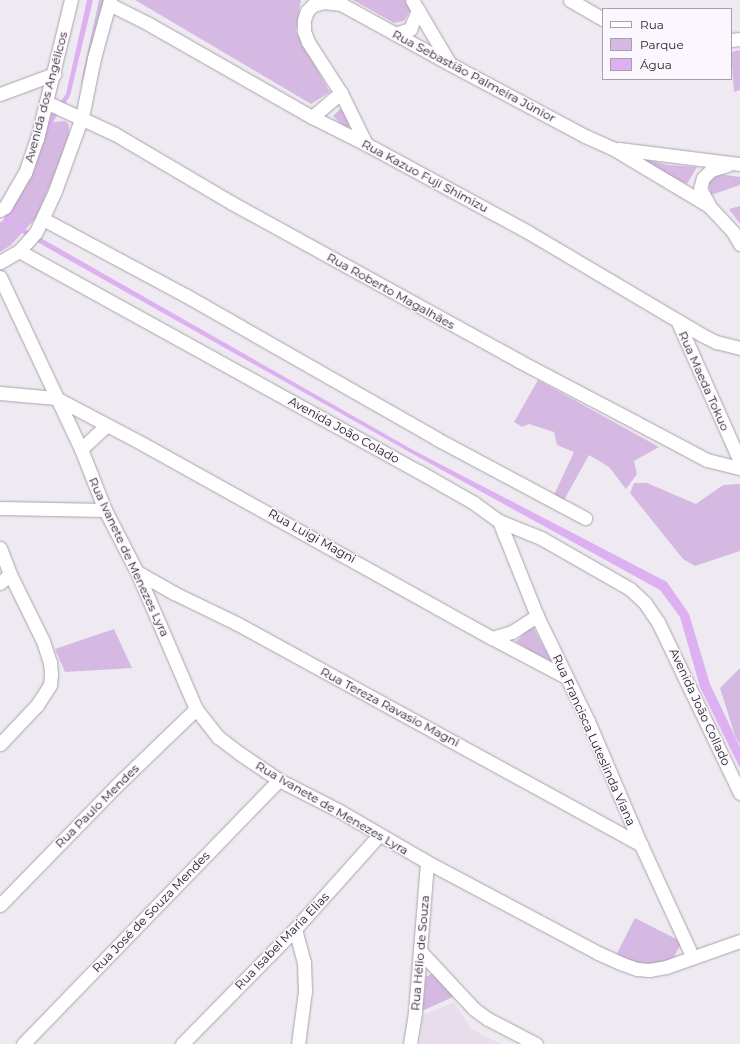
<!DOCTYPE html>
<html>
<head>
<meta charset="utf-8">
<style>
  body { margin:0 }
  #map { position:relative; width:740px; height:1044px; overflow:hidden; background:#efeaf1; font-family:Montserrat,sans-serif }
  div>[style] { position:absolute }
  .built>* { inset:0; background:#e7ddeb }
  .green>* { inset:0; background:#d6b9e3 }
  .water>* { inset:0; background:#ddb0f1 }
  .roads { filter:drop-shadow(0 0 1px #a8a3aa) drop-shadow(0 0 1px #a8a3aa) }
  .minor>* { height:13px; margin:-6.5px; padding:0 6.5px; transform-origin:6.5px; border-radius:6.5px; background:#fff }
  span { translate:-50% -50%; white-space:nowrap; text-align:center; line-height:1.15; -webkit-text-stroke:3px #fcf7ff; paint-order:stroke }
  .street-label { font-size:12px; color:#242225 }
  .legend { position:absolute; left:602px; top:8px; width:130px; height:72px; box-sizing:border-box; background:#fcf7ff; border:1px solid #a6a2a8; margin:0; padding:5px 7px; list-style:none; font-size:12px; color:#242225 }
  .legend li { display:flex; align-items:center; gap:8px; height:20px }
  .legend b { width:20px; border:1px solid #a6a2a8 }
</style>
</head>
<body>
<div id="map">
  <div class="built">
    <div style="clip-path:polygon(454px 1002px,471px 1029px,501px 1044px,420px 1044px,423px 1015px)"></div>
  </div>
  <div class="green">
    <div style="clip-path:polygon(99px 0,108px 0,80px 87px)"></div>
    <div style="clip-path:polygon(135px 0,301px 0,296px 32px,330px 92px,311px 104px)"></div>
    <div style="clip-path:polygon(353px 0,411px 0,414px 4px,404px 21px,394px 23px)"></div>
    <div style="clip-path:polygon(740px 50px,740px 90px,734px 92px,731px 52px)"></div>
    <div style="clip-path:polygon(342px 107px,352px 123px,346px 129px,333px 116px)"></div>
    <div style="clip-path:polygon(65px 121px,69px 125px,69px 140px,36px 218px,11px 245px,0 252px,0 222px,3px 221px,53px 122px)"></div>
    <div style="clip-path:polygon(640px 158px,668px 165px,697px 167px,687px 184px,639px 161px)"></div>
    <div style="clip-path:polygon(718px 174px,740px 177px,740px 185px,711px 195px,709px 185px,710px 177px)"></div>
    <div style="clip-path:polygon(740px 206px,740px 224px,729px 209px)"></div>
    <div style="clip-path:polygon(538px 380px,659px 447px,634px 461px,637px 474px,626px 489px,609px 467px,589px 455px,564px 500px,554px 495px,574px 452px,557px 445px,554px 432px,529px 424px,522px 427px,514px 422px)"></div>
    <div style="clip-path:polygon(634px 483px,647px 483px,696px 504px,723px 485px,740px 484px,740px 551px,695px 566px,683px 559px,630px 493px)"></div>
    <div style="clip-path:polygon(532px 625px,553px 664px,516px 642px)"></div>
    <div style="clip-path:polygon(114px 629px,132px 668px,65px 672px,55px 649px)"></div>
    <div style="clip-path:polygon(740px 668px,740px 745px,735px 736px,720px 688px)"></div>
    <div style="clip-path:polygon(635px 918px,682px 942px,674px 957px,659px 968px,649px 970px,616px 955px)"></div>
    <div style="clip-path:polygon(433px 973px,455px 996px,422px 1011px,426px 977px)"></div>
  </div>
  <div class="water">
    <div style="clip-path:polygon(87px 0,93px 0,70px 96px,53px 122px,11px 221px,413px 450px,667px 582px,689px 614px,710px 684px,740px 747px,740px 768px,700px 687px,680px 617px,660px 590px,411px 453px,39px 243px,3px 221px,49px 118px,66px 94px)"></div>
  </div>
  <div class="roads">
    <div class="minor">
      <div style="left:412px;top:0;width:74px;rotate:59.3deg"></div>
      <div style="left:570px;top:0;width:38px;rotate:30deg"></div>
      <div style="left:109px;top:4px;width:42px;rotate:26.6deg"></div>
      <div style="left:147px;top:23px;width:190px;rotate:29.7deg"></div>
      <div style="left:312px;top:117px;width:60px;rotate:26.6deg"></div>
      <div style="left:366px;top:144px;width:184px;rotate:28.5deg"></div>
      <div style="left:528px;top:232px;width:202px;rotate:30.6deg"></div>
      <div style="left:702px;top:335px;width:16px;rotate:27deg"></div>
      <div style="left:716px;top:342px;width:25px;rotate:14deg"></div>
      <div style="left:395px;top:34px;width:16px;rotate:-18deg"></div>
      <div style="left:410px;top:29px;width:21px;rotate:-67deg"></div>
      <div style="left:731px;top:40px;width:9px;rotate:-6deg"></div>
      <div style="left:341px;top:93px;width:57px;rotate:63.9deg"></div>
      <div style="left:0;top:94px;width:58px;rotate:-20.3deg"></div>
      <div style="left:46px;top:102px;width:76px;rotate:24.9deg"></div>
      <div style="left:115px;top:134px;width:136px;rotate:30.5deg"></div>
      <div style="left:232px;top:203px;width:328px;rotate:28.8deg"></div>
      <div style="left:519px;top:361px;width:133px;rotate:27.7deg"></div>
      <div style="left:637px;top:423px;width:79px;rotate:27.9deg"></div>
      <div style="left:707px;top:460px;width:34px;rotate:14deg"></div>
      <div style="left:312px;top:117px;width:38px;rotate:-40deg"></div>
      <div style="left:341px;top:93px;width:61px;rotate:-122.9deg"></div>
      <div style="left:308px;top:42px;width:12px;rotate:-110deg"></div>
      <div style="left:304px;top:31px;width:11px;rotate:-90deg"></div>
      <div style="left:304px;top:20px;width:9px;rotate:-72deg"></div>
      <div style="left:307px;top:11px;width:8px;rotate:-45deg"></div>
      <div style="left:313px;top:5px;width:11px;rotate:-15deg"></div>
      <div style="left:324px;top:2px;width:17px;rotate:7deg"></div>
      <div style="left:341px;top:4px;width:124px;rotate:28.8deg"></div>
      <div style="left:450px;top:64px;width:153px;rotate:28.1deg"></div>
      <div style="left:585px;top:136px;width:30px;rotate:24deg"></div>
      <div style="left:612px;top:148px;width:113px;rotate:30.9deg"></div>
      <div style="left:709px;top:206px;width:35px;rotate:47deg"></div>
      <div style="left:733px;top:232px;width:14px;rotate:60deg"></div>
      <div style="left:619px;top:149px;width:122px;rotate:7.1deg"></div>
      <div style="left:709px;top:205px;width:18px;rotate:-119deg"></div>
      <div style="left:700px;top:189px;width:11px;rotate:-75deg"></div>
      <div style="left:703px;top:178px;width:11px;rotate:-45deg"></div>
      <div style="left:711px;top:170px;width:17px;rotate:-17deg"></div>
      <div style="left:0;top:210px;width:6px;rotate:-31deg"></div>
      <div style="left:5px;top:207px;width:39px;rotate:-60deg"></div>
      <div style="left:25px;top:173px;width:36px;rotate:-71deg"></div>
      <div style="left:37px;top:139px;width:143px;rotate:-76.3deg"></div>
      <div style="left:43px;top:219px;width:161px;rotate:28.2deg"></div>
      <div style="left:185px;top:295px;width:290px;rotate:29.7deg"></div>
      <div style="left:437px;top:439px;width:168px;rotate:28.1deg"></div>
      <div style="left:19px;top:251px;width:456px;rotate:28.9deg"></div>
      <div style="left:418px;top:471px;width:64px;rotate:29.7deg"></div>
      <div style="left:474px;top:503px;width:31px;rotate:36deg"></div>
      <div style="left:499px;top:521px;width:45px;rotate:22deg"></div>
      <div style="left:541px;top:538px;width:103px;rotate:29.8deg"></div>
      <div style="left:630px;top:589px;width:21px;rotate:43deg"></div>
      <div style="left:645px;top:603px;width:23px;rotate:56deg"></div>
      <div style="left:658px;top:622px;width:190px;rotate:64.4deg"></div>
      <div style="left:0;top:262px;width:22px;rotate:-30deg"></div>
      <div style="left:19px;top:251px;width:25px;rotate:-48deg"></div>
      <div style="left:36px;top:232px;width:45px;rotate:-65.1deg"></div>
      <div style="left:55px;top:191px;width:79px;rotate:-70deg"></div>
      <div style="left:82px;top:117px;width:60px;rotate:-78.5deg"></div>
      <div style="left:94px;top:58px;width:60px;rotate:-74.6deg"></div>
      <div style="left:0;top:277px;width:190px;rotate:64.8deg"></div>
      <div style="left:81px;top:449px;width:66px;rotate:68.5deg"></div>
      <div style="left:105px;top:510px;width:70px;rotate:62.7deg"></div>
      <div style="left:137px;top:572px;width:149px;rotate:66.7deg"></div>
      <div style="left:196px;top:709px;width:36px;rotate:52deg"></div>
      <div style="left:218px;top:737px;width:26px;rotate:37deg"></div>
      <div style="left:239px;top:753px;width:48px;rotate:34deg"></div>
      <div style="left:279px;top:780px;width:66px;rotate:27deg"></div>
      <div style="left:338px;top:810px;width:103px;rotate:30.3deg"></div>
      <div style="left:427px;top:862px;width:194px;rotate:28deg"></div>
      <div style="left:598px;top:953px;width:27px;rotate:24deg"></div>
      <div style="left:623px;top:964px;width:15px;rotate:20deg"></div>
      <div style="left:637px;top:969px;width:12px;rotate:5deg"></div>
      <div style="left:649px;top:970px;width:17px;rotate:-10deg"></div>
      <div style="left:666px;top:967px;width:78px;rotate:-19.4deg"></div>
      <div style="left:678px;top:322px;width:152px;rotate:66deg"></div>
      <div style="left:0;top:393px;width:56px;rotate:5.1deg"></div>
      <div style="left:56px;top:398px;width:98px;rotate:27.9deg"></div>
      <div style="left:143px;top:444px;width:399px;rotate:29.1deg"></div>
      <div style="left:492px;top:638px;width:84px;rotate:27.8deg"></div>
      <div style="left:81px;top:449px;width:35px;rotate:-43deg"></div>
      <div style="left:0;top:508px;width:105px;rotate:1.1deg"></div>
      <div style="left:499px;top:521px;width:102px;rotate:68.2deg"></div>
      <div style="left:537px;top:616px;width:117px;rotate:64.1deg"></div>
      <div style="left:588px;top:721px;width:135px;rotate:66.9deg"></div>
      <div style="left:641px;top:845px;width:124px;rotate:65.3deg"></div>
      <div style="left:0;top:548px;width:28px;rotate:69deg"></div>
      <div style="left:10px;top:574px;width:75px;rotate:63.8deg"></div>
      <div style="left:43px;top:641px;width:22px;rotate:72deg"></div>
      <div style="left:50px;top:662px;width:12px;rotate:85deg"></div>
      <div style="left:51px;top:674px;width:11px;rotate:95deg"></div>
      <div style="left:50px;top:685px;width:24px;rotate:123deg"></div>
      <div style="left:37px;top:705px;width:54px;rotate:133.5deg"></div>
      <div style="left:137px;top:572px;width:43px;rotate:29.6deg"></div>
      <div style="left:174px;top:593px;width:69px;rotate:25.8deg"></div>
      <div style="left:236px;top:623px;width:462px;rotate:28.7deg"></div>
      <div style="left:0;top:583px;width:13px;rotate:-42deg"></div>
      <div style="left:492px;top:638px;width:21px;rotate:-17deg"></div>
      <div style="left:512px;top:632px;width:30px;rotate:-33deg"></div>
      <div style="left:0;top:905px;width:170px;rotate:-45.7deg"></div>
      <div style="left:119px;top:783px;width:107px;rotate:-43.9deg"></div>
      <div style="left:295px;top:929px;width:34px;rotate:75deg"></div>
      <div style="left:304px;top:962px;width:29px;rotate:88deg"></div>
      <div style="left:305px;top:991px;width:53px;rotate:97.5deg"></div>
      <div style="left:420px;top:951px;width:79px;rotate:47deg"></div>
      <div style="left:474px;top:1009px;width:17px;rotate:36deg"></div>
      <div style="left:488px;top:1019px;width:54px;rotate:27.5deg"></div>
      <div style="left:23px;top:1044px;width:368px;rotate:-45.9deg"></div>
      <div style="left:182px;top:1044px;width:161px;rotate:-45.5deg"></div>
      <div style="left:295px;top:929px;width:126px;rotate:-48.2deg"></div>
      <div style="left:410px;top:1044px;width:32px;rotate:-81deg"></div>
      <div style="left:415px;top:1012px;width:150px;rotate:-85.4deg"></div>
    </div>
  </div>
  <div class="street-label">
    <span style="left:474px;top:76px;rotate:28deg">Rua Sebastião Palmeira Júnior</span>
    <span style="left:46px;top:97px;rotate:-75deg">Avenida dos Angélicos</span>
    <span style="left:425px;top:176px;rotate:28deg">Rua Kazuo Fuji Shimizu</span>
    <span style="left:391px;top:291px;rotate:29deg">Rua Roberto Magalhães</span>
    <span style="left:704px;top:381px;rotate:66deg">Rua Maeda Tokuo</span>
    <span style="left:344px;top:430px;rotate:29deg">Avenida João Colado</span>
    <span style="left:312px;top:536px;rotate:29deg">Rua Luigi Magni</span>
    <span style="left:129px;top:557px;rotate:65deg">Rua Ivanete de Menezes Lyra</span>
    <span style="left:390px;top:707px;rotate:28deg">Rua Tereza Ravasio Magni</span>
    <span style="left:700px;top:707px;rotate:65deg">Avenida João Collado</span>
    <span style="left:594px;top:740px;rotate:66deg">Rua Francisca Luteslinda Viana</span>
    <span style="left:97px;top:806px;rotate:-45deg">Rua Paulo Mendes</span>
    <span style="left:332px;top:808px;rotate:30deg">Rua Ivanete de Menezes Lyra</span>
    <span style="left:151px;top:912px;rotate:-46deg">Rua José de Souza Mendes</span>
    <span style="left:282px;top:941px;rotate:-46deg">Rua Isabel Maria Elias</span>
    <span style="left:420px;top:953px;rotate:-85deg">Rua Hélio de Souza</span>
  </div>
  <ul class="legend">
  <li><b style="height:5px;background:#fff"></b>Rua</li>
  <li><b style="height:11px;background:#d6b9e3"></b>Parque</li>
  <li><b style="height:11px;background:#ddb0f1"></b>Água</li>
  </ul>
</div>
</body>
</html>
